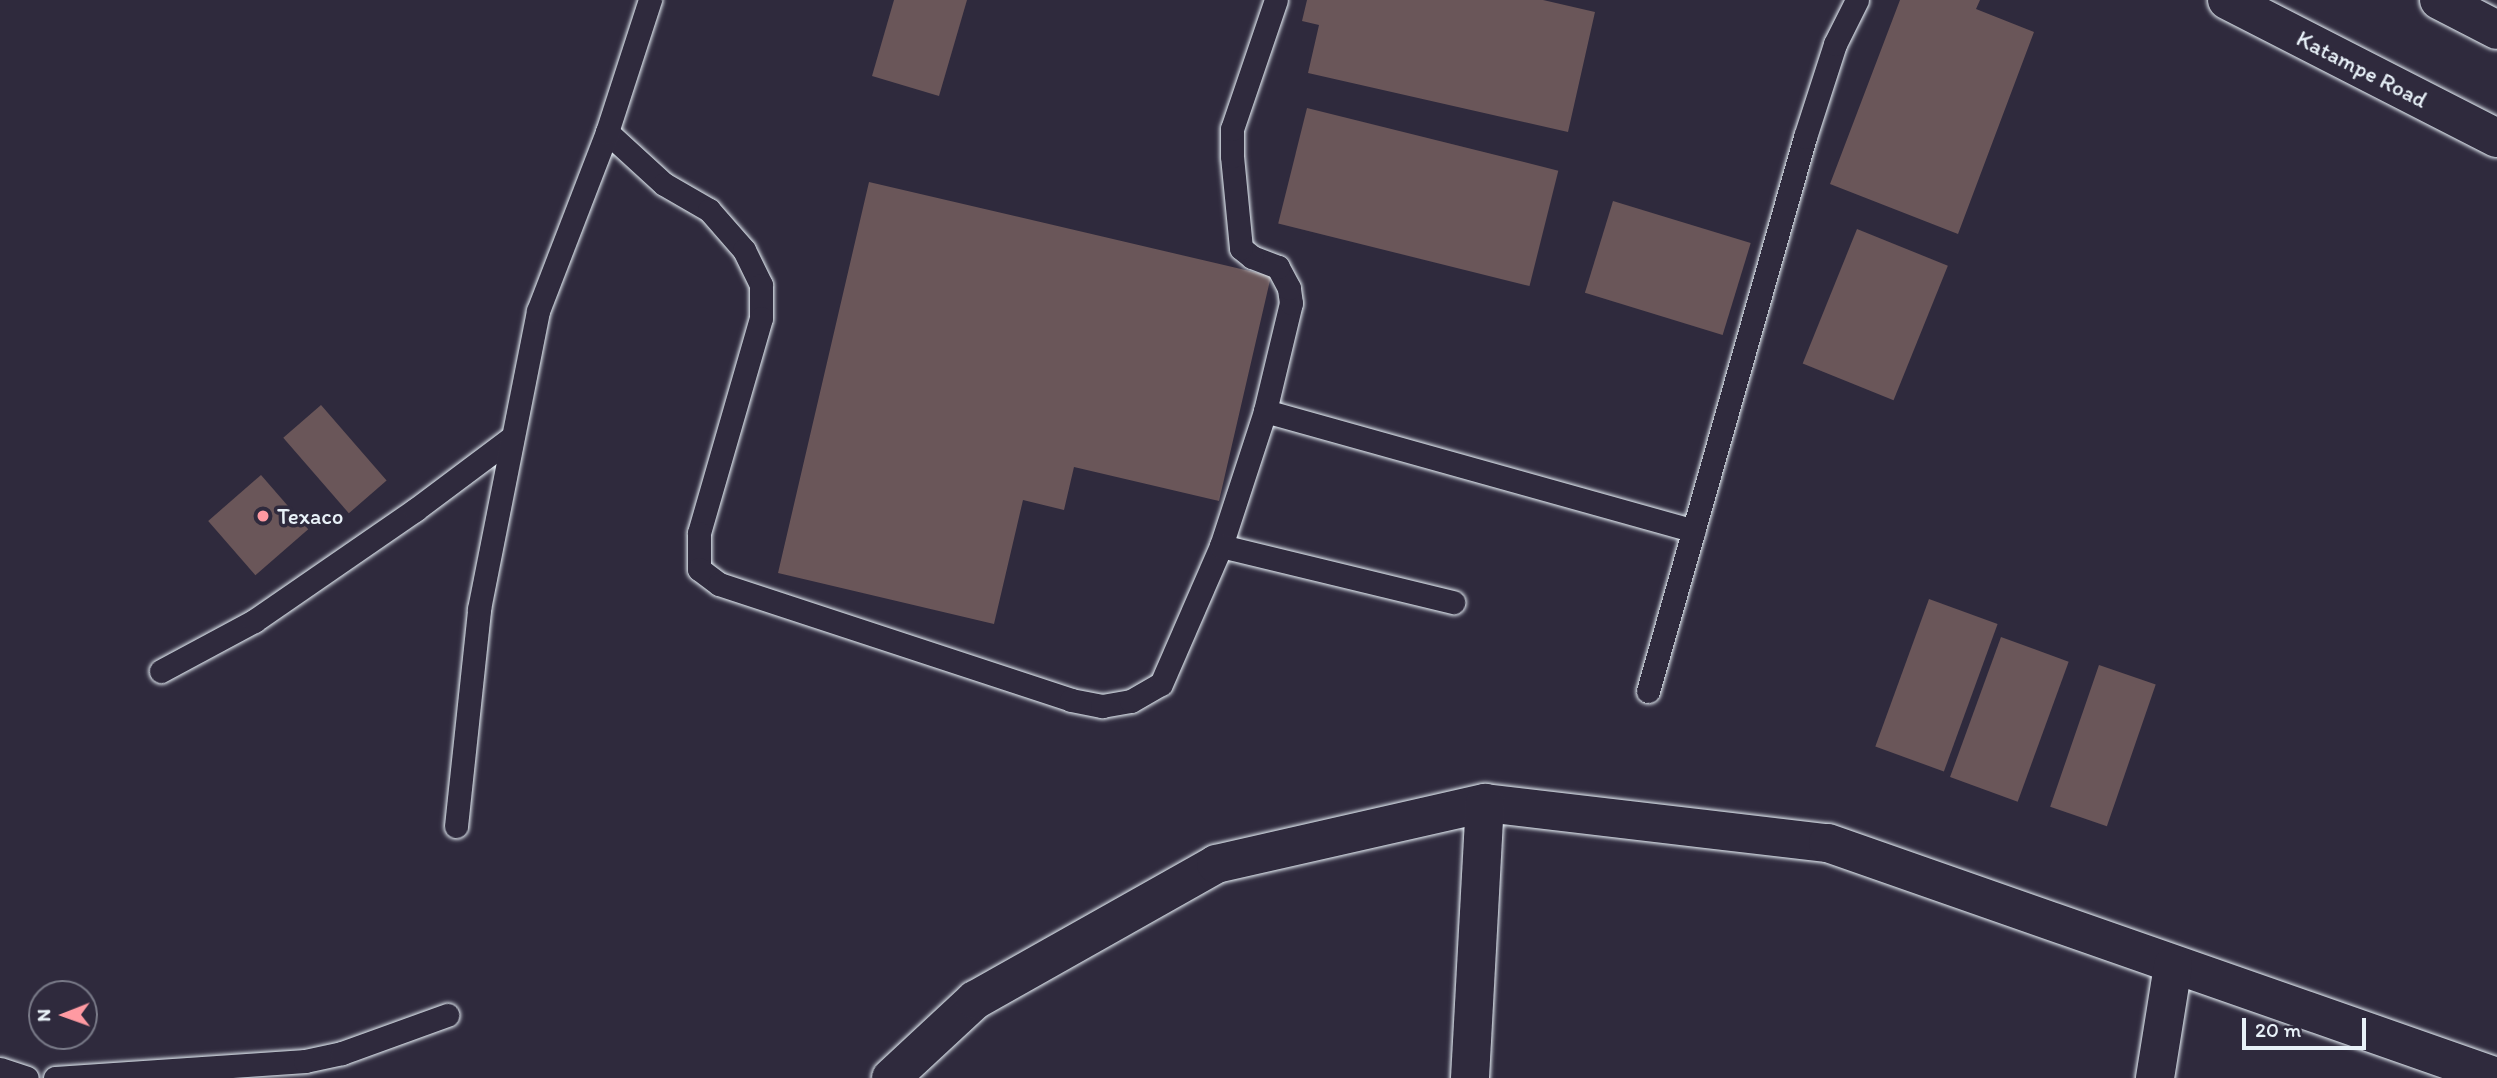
<!DOCTYPE html>
<html>
<head>
<meta charset="utf-8">
<style>
  body { margin:0 }
  #map { position:relative; width:2497px; height:1078px; overflow:hidden; background:#2f2a3d; font-family:Itim,sans-serif }
  div>[style] { position:absolute }
  .building>* { inset:0; background:#6a5659; transform-origin:0 0 }
  .roads { filter:drop-shadow(0 0 2px #e8f1f8) drop-shadow(0 0 2px #e8f1f8) }
  .lane>* { height:23px; margin:-11.5px; padding:0 11.5px; transform-origin:11.5px; border-radius:11.5px; background:#2f2a3d }
  .street>* { height:38px; margin:-19px; padding:0 19px; transform-origin:19px; border-radius:19px; background:#2f2a3d }
  .secondary>* { height:38px; margin:-19px; padding:0 19px; transform-origin:19px; border-radius:19px; background:#2f2a3d }
  .dots>* { width:19px; height:19px; translate:-50% -50%; box-sizing:border-box; border:4px solid #2f2a3d; border-radius:50% }
  span { translate:-50% -50%; white-space:nowrap; text-align:center; line-height:1.15; -webkit-text-stroke:7px #2f2a3d; paint-order:stroke }
  .street-label { font-size:23px; color:#e8f1f8 }
  .poi-label { font-size:23px; color:#e8f1f8 }
  .left { translate:0 -50%; text-align:left }
  .north { position:absolute; left:28px; top:980px; width:70px; height:70px; box-sizing:border-box; background:#2f2a3d; border:2px solid #797a88; border-radius:50%; rotate:269deg; font-size:19px; font-weight:700; line-height:28px; text-align:center; color:#e8f1f8 }
  .north::after { content:''; display:block; margin:auto; width:24px; height:32px; background:#ff9aa2; clip-path:polygon(50% 0,100% 100%,50% 72%,0 100%) }
  .scale { position:absolute; left:2242px; top:1018px; width:124px; height:32px; box-sizing:border-box; border:4px solid #e8f1f8; border-top:0; padding-left:9px; font-size:21px; line-height:24px; white-space:nowrap; color:#e8f1f8; -webkit-text-stroke:5px #2f2a3d; paint-order:stroke }
</style>
</head>
<body>
<div id="map">
  <div class="building">
    <div style="clip-path:polygon(894px 0,967px 0,939px 96px,872px 76px)"></div>
    <div style="clip-path:polygon(1307px 0,1543px 0,1595px 12px,1568px 132px,1308px 73px,1319px 25px,1302px 21px)"></div>
    <div style="clip-path:polygon(1900px 0,1980px 0,1976px 9px,2034px 32px,1958px 234px,1830px 184px)"></div>
    <div style="left:1307px;top:108px;width:259px;height:119px;rotate:14deg"></div>
    <div style="clip-path:polygon(869px 182px,1271px 276px,1219px 501px,1074px 467px,1064px 510px,1023px 500px,994px 624px,778px 573px)"></div>
    <div style="left:1613px;top:201px;width:144px;height:96px;rotate:17deg"></div>
    <div style="left:1857px;top:229px;width:98px;height:145px;rotate:22deg"></div>
    <div style="left:321px;top:405px;width:100px;height:50px;rotate:49deg"></div>
    <div style="left:261px;top:475px;width:72px;height:70px;rotate:49deg"></div>
    <div style="left:1929px;top:599px;width:73px;height:157px;rotate:20deg"></div>
    <div style="left:2001px;top:637px;width:72px;height:149px;rotate:20deg"></div>
    <div style="left:2099px;top:665px;width:60px;height:150px;rotate:19deg"></div>
  </div>
  <div class="roads">
    <div class="lane">
      <div style="left:607px;top:132px;width:77px;rotate:42.4deg"></div>
      <div style="left:664px;top:184px;width:52px;rotate:30deg"></div>
      <div style="left:709px;top:210px;width:53px;rotate:48.8deg"></div>
      <div style="left:744px;top:250px;width:39px;rotate:64deg"></div>
      <div style="left:761px;top:285px;width:33px;rotate:90deg"></div>
      <div style="left:761px;top:318px;width:224px;rotate:106.1deg"></div>
      <div style="left:699px;top:533px;width:36px;rotate:90deg"></div>
      <div style="left:699px;top:569px;width:25px;rotate:37deg"></div>
      <div style="left:719px;top:584px;width:371px;rotate:18.2deg"></div>
      <div style="left:1071px;top:700px;width:32px;rotate:11deg"></div>
      <div style="left:1102px;top:706px;width:29px;rotate:-10deg"></div>
      <div style="left:1131px;top:701px;width:34px;rotate:-30deg"></div>
      <div style="left:1161px;top:684px;width:150px;rotate:-66.5deg"></div>
      <div style="left:1221px;top:546px;width:142px;rotate:-71.9deg"></div>
      <div style="left:1265px;top:411px;width:111px;rotate:-76.5deg"></div>
      <div style="left:1291px;top:303px;width:15px;rotate:-98deg"></div>
      <div style="left:1289px;top:288px;width:24px;rotate:-118deg"></div>
      <div style="left:1278px;top:267px;width:28px;rotate:-159deg"></div>
      <div style="left:1252px;top:257px;width:14px;rotate:-141deg"></div>
      <div style="left:1241px;top:248px;width:92px;rotate:-95.6deg"></div>
      <div style="left:1232px;top:156px;width:27px;rotate:-90deg"></div>
      <div style="left:1232px;top:129px;width:136px;rotate:-71.2deg"></div>
      <div style="left:1265px;top:411px;width:445px;rotate:15.6deg"></div>
      <div style="left:1221px;top:546px;width:239px;rotate:13.6deg"></div>
      <div style="left:161px;top:671px;width:106px;rotate:-28.3deg"></div>
      <div style="left:254px;top:621px;width:196px;rotate:-34.6deg"></div>
      <div style="left:415px;top:510px;width:119px;rotate:-36.8deg"></div>
      <div style="left:1648px;top:691px;width:576px;rotate:-74.18deg"></div>
      <div style="left:1805px;top:137px;width:98px;rotate:-72.1deg"></div>
      <div style="left:1835px;top:44px;width:49px;rotate:-63.4deg"></div>
      <div style="left:456px;top:826px;width:218px;rotate:-83.9deg"></div>
      <div style="left:479px;top:609px;width:304px;rotate:-78.8deg"></div>
      <div style="left:538px;top:311px;width:192px;rotate:-68.9deg"></div>
      <div style="left:607px;top:132px;width:139px;rotate:-72deg"></div>
      <div style="left:0;top:1069px;width:28px;rotate:18deg"></div>
      <div style="left:55px;top:1078px;width:251px;rotate:-3.9deg"></div>
      <div style="left:305px;top:1061px;width:38px;rotate:-12deg"></div>
      <div style="left:342px;top:1053px;width:112px;rotate:-19.9deg"></div>
    </div>
    <div class="street">
      <div style="left:891px;top:1078px;width:115px;rotate:-42.9deg"></div>
      <div style="left:975px;top:1000px;width:277px;rotate:-29.4deg"></div>
      <div style="left:1216px;top:864px;width:276px;rotate:-12.8deg"></div>
      <div style="left:1485px;top:803px;width:345px;rotate:6.7deg"></div>
      <div style="left:1828px;top:843px;width:709px;rotate:19.28deg"></div>
      <div style="left:1470px;top:1078px;width:275px;rotate:-86.9deg"></div>
      <div style="left:2155px;top:1078px;width:114px;rotate:-80.9deg"></div>
    </div>
    <div class="secondary">
      <div style="left:2227px;top:0;width:303px;rotate:27.1deg"></div>
      <div style="left:2439px;top:0;width:65px;rotate:27.3deg"></div>
    </div>
  </div>
  <div class="dots">
    <div style="left:263px;top:516px;background:#ff9aa2"></div>
  </div>
  <div class="street-label">
    <span style="left:2362px;top:69px;rotate:27deg">Katampe Road</span>
  </div>
  <div class="poi-label">
    <span class="left" style="left:277px;top:516px">Texaco</span>
  </div>
  <div class="north">N</div>
  <div class="scale">20 m</div>
</div>
</body>
</html>
